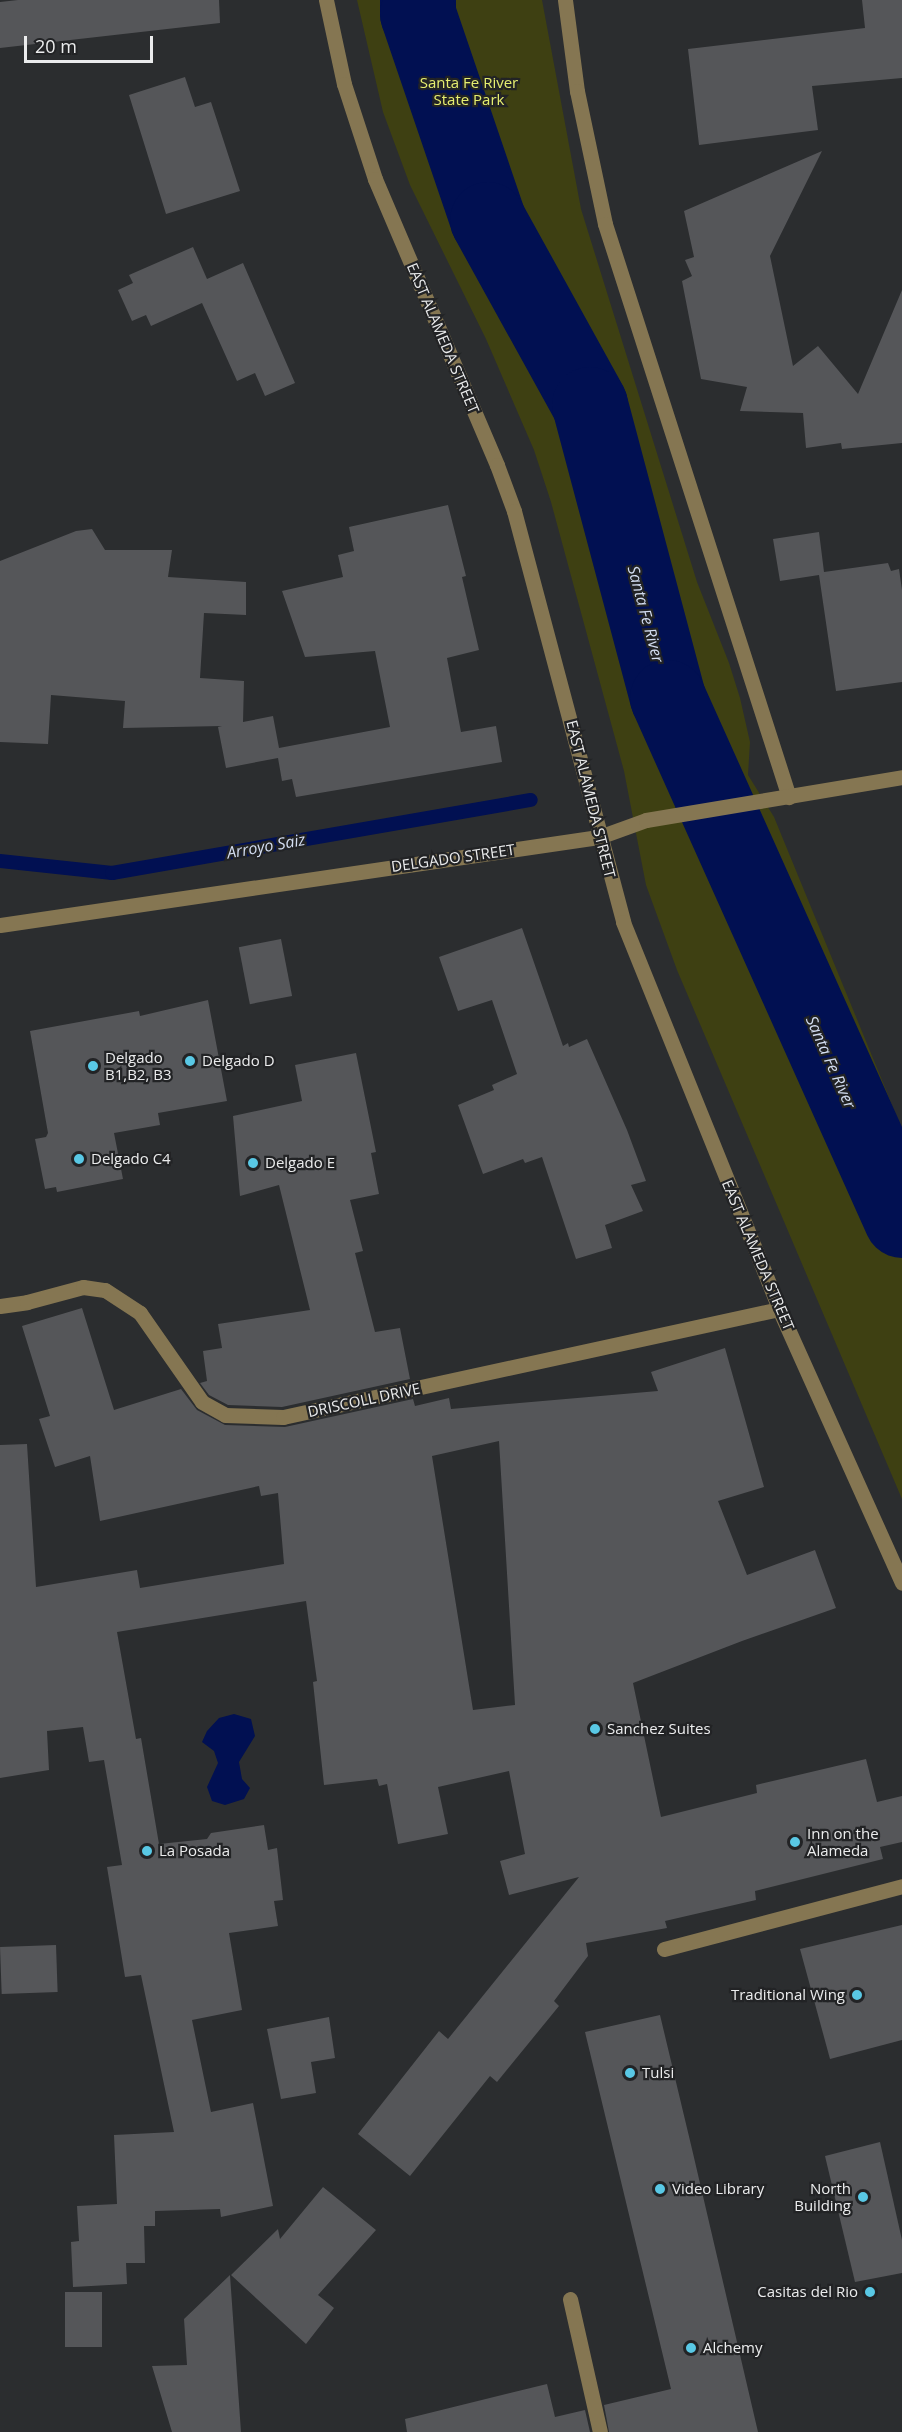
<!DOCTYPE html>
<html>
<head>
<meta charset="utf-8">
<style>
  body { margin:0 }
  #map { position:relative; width:902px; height:2432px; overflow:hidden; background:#2b2d2f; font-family:"Open Sans",sans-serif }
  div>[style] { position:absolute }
  .green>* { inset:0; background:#3e4012 }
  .water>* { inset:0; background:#011052 }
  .stream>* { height:14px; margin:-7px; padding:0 7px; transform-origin:7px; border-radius:7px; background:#011052 }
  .river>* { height:76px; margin:-38px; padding:0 38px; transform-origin:38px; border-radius:38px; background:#011052 }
  .building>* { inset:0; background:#555659; transform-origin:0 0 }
  .minor>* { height:15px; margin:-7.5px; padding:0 7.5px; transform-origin:7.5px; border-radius:7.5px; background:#857652 }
  .dots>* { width:16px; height:16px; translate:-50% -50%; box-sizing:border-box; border:3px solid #222325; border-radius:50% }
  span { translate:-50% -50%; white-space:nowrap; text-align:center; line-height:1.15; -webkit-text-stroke:4.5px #222325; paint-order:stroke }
  .park-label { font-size:15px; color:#e6ee70 }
  .street-label { font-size:15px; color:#ebeced }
  .poi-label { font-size:15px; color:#ebeced }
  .left { translate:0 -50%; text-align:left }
  .right { translate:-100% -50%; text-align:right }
  .water-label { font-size:16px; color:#d3ddf1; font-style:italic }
  .scale { position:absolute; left:24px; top:36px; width:129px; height:27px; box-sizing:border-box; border:3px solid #ebeced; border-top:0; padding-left:8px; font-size:18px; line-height:21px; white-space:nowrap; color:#ebeced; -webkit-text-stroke:4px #222325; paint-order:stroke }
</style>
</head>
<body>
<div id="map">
  <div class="green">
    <div style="clip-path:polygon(357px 0,542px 0,581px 209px,697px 582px,729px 663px,740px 698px,750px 742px,748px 775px,774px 817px,902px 1129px,902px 1499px,677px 970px,646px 885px,624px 771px,551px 502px,534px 450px,486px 339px,410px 185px,383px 112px)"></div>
  </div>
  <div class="water">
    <div style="clip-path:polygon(234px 1714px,251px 1719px,255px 1736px,239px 1762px,242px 1779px,250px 1788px,244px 1799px,225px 1805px,212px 1801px,207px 1787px,218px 1763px,214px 1751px,202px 1742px,207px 1731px,219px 1718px)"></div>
  </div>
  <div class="stream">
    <div style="left:0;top:861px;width:113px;rotate:6.1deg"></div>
    <div style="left:112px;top:873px;width:425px;rotate:-9.9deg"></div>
  </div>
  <div class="river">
    <div style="left:418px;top:0;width:14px;rotate:90deg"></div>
    <div style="left:418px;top:14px;width:218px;rotate:71.2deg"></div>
    <div style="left:488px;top:220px;width:211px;rotate:61.1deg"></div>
    <div style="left:590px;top:405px;width:303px;rotate:75.1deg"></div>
    <div style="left:668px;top:698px;width:572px;rotate:65.85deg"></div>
  </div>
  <div class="building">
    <div style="clip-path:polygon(18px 0,219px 0,220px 23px,0 48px,0 2px)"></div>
    <div style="clip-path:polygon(862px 0,902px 0,902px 78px,812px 86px,818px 130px,699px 145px,688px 49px,865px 28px)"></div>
    <div style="clip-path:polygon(185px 77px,195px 107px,211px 102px,240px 191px,166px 214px,129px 95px)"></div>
    <div style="clip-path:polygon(822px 151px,770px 256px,793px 366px,818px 346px,858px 394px,902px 290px,902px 443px,842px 449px,841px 443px,806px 448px,803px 413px,740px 411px,747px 387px,701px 379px,682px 281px,692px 276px,685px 260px,694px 257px,684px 211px)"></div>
    <div style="clip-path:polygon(193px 247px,207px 279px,243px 263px,295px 383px,265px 396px,255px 373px,237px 381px,202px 303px,151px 326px,146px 315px,132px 321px,118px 290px,133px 283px,129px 275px)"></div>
    <div style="clip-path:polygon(448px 505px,466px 576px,462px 577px,479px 650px,447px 658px,461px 732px,496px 726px,502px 762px,296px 797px,292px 779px,282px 781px,278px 758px,226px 768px,218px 727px,222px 726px,123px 728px,125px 701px,51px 695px,48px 744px,0 742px,0 561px,76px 531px,92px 529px,105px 550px,172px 550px,168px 577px,246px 582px,246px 615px,204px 613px,200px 678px,244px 681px,243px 722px,273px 716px,279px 748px,390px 727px,375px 651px,305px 657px,282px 591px,343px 577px,338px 555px,354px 551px,349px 527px)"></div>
    <div style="clip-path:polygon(819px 532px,824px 572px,888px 563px,891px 571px,899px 569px,902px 590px,902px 682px,836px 691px,819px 575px,780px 581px,773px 539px)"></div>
    <div style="clip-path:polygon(522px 928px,563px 1046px,568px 1043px,569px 1047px,587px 1039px,627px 1130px,646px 1181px,631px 1185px,643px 1211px,605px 1225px,612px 1248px,576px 1259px,542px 1157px,525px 1163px,523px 1159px,483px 1174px,458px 1105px,494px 1090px,492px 1085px,517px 1074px,492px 1000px,458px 1011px,439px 957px)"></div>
    <div style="left:281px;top:939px;width:58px;height:43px;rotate:79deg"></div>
    <div style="clip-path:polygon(208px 1000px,227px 1101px,158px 1113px,160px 1125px,114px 1133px,123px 1179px,57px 1192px,56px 1187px,45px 1189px,35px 1139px,46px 1137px,48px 1133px,30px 1031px,139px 1011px,140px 1016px)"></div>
    <div style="clip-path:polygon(356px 1053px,376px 1152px,371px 1153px,379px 1194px,350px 1200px,363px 1251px,355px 1253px,375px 1332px,400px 1328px,410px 1379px,282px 1407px,228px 1405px,209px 1395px,200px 1383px,207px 1381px,203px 1351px,222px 1348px,218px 1324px,310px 1310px,279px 1185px,240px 1196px,233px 1116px,302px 1101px,295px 1065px)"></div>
    <div style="clip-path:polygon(evenodd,82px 1308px,114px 1410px,181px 1389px,197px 1410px,225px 1425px,285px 1427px,413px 1399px,415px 1406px,449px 1398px,451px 1409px,658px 1391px,651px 1372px,725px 1348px,764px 1487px,718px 1501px,747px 1575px,815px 1550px,836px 1608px,742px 1641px,633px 1683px,661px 1817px,757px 1793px,756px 1785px,866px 1759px,877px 1802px,902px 1796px,902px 1842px,880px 1847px,883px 1859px,755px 1891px,756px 1900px,665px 1921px,667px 1928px,586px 1943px,588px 1956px,554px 2001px,559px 2006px,497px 2082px,490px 2076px,410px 2176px,358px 2134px,439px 2031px,448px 2039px,579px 1877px,509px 1895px,500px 1861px,525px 1854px,509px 1771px,438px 1787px,448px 1834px,398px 1844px,387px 1784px,379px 1786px,377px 1779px,324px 1785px,313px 1682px,317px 1681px,306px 1601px,117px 1632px,136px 1739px,141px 1738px,159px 1844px,207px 1839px,211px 1833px,264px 1825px,268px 1850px,277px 1848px,283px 1900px,274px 1901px,278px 1926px,229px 1933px,242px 2010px,192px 2020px,211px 2112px,253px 2103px,273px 2206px,221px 2217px,220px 2209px,155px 2211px,155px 2226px,144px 2226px,145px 2263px,126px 2263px,127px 2284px,73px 2287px,71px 2242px,79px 2241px,77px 2206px,117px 2204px,114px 2135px,174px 2132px,141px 1975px,125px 1977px,107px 1867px,122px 1865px,104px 1760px,89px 1762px,83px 1727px,47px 1731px,49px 1770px,0 1778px,0 1445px,27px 1444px,36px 1587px,137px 1570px,140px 1588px,284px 1564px,278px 1493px,261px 1496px,259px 1486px,100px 1521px,90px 1456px,55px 1467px,39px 1419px,50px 1416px,22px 1326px,82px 1308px,499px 1441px,515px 1705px,473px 1710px,432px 1456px,499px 1441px)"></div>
    <div style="clip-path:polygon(902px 1925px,902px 2040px,830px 2059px,800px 1949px)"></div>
    <div style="left:56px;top:1945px;width:47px;height:56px;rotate:88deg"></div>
    <div style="clip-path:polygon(660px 2015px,692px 2149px,758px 2432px,609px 2432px,604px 2405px,671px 2389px,585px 2032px)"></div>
    <div style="clip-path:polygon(329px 2017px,335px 2058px,311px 2062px,316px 2093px,281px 2099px,267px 2029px)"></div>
    <div style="clip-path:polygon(880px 2142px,902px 2240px,902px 2273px,855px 2282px,825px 2156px)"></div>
    <div style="clip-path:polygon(323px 2187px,376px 2230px,318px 2295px,334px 2308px,306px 2344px,231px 2275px,278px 2229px,280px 2239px)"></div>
    <div style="clip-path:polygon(230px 2275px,241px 2432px,172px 2432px,152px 2366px,187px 2365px,184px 2319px)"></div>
    <div style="left:65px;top:2292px;width:37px;height:55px"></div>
    <div style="clip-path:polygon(547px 2384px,555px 2417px,585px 2410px,590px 2432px,407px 2432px,405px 2419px)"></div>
  </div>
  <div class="minor">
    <div style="left:326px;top:0;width:86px;rotate:77.9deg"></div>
    <div style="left:344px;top:84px;width:100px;rotate:71.9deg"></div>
    <div style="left:375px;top:179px;width:311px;rotate:66.9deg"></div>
    <div style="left:497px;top:465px;width:49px;rotate:69.7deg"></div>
    <div style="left:514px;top:511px;width:425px;rotate:75.1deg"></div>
    <div style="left:623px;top:922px;width:417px;rotate:68deg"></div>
    <div style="left:779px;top:1309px;width:300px;rotate:65.8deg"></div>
    <div style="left:565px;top:0;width:92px;rotate:82.5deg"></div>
    <div style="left:577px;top:91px;width:136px;rotate:78.1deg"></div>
    <div style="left:605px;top:224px;width:602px;rotate:72.2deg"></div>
    <div style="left:0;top:925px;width:605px;rotate:-8.36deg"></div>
    <div style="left:599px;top:837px;width:50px;rotate:-19.9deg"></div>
    <div style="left:646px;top:820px;width:260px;rotate:-9.5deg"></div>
    <div style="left:0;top:1306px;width:27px;rotate:-8deg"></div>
    <div style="left:27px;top:1302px;width:58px;rotate:-15deg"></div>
    <div style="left:83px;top:1287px;width:22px;rotate:8deg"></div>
    <div style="left:105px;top:1290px;width:42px;rotate:33.3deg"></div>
    <div style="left:140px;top:1313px;width:108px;rotate:55.1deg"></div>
    <div style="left:202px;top:1402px;width:26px;rotate:29deg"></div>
    <div style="left:225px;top:1415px;width:58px;rotate:2deg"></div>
    <div style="left:283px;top:1417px;width:508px;rotate:-12.28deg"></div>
    <div style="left:664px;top:1949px;width:246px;rotate:-14.8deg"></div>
    <div style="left:570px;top:2299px;width:136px;rotate:77.3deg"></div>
  </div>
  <div class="dots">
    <div style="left:190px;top:1061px;background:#59c8e5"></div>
    <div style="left:93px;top:1066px;background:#59c8e5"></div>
    <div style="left:79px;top:1159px;background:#59c8e5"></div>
    <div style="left:253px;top:1163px;background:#59c8e5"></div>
    <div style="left:595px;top:1729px;background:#59c8e5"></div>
    <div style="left:795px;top:1842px;background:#59c8e5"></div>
    <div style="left:147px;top:1851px;background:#59c8e5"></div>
    <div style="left:857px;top:1995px;background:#59c8e5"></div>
    <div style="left:630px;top:2073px;background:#59c8e5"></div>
    <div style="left:660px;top:2189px;background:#59c8e5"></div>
    <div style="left:863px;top:2197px;background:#59c8e5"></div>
    <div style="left:870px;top:2292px;background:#59c8e5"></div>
    <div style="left:691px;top:2348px;background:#59c8e5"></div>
  </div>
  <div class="park-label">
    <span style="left:469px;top:91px">Santa Fe River<br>State Park</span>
  </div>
  <div class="street-label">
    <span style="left:443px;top:338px;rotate:67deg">EAST ALAMEDA STREET</span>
    <span style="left:591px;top:799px;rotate:76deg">EAST ALAMEDA STREET</span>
    <span style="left:453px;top:858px;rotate:-8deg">DELGADO STREET</span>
    <span style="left:758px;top:1255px;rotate:67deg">EAST ALAMEDA STREET</span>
    <span style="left:364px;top:1400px;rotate:-12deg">DRISCOLL DRIVE</span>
  </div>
  <div class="poi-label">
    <span class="left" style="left:105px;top:1066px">Delgado<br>B1,B2, B3</span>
    <span class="left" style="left:202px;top:1061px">Delgado D</span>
    <span class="left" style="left:91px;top:1159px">Delgado C4</span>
    <span class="left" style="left:265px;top:1163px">Delgado E</span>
    <span class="left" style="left:607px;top:1729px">Sanchez Suites</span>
    <span class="left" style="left:807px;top:1842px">Inn on the<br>Alameda</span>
    <span class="left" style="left:159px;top:1851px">La Posada</span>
    <span class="right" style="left:845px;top:1995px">Traditional Wing</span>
    <span class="left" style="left:642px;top:2073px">Tulsi</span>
    <span class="right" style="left:851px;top:2197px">North<br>Building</span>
    <span class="left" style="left:672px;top:2189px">Video Library</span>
    <span class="right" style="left:858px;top:2292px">Casitas del Rio</span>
    <span class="left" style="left:703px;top:2348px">Alchemy</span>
  </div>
  <div class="water-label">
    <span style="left:646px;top:614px;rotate:75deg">Santa Fe River</span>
    <span style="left:266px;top:846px;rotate:-10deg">Arroyo Saiz</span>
    <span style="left:831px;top:1062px;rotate:66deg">Santa Fe River</span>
  </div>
  <div class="scale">20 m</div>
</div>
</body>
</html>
